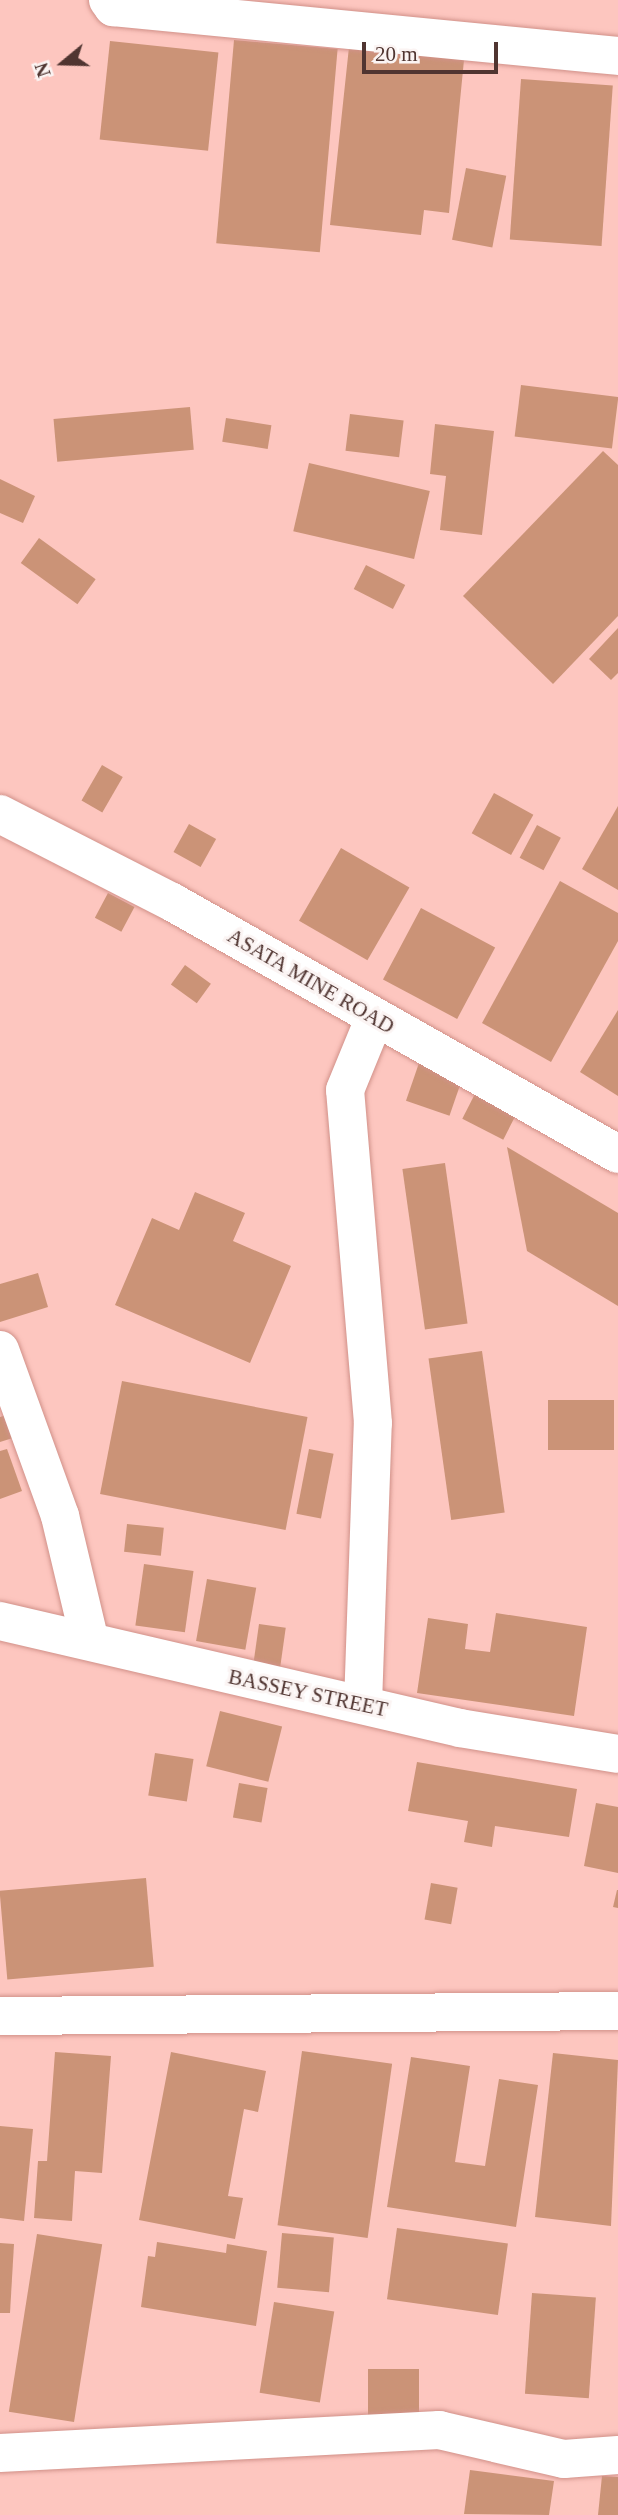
<!DOCTYPE html>
<html>
<head>
<meta charset="utf-8">
<style>
  body { margin:0 }
  #map { position:relative; width:618px; height:2515px; overflow:hidden; background:#fdc6bf; font-family:"Times New Roman",serif }
  div>[style] { position:absolute }
  .building>* { inset:0; background:#cb9377; transform-origin:0 0 }
  .roads { filter:drop-shadow(0 0 2px #d19189) drop-shadow(0 0 2px #d19189) }
  .street>* { height:38px; margin:-19px; padding:0 19px; transform-origin:19px; border-radius:19px; background:#fff }
  span { translate:-50% -50%; white-space:nowrap; text-align:center; line-height:1.15; -webkit-text-stroke:6px #fbf4f3; paint-order:stroke }
  .street-label { font-size:21px; color:#503531 }
  .north { position:absolute; left:28px; top:28px; width:70px; height:70px; -webkit-text-stroke:5px #fbf4f3; paint-order:stroke; rotate:251deg; font-size:19px; font-weight:700; line-height:28px; text-align:center; color:#503531 }
  .north::after { content:''; display:block; margin:auto; width:24px; height:32px; background:#503531; clip-path:polygon(50% 0,100% 100%,50% 72%,0 100%) }
  .scale { position:absolute; left:362px; top:42px; width:136px; height:32px; box-sizing:border-box; border:4px solid #503531; border-top:0; padding-left:9px; font-size:21px; line-height:24px; white-space:nowrap; color:#503531; -webkit-text-stroke:5px #fbf4f3; paint-order:stroke }
</style>
</head>
<body>
<div id="map">
  <div class="building">
    <div style="left:234px;top:40px;width:104px;height:204px;rotate:5deg"></div>
    <div style="left:110px;top:41px;width:109px;height:99px;rotate:6deg"></div>
    <div style="clip-path:polygon(349px 47px,464px 60px,449px 213px,424px 210px,421px 235px,330px 225px)"></div>
    <div style="left:521px;top:79px;width:92px;height:161px;rotate:4deg"></div>
    <div style="left:466px;top:168px;width:41px;height:73px;rotate:11deg"></div>
    <div style="left:521px;top:385px;width:98px;height:52px;rotate:7deg"></div>
    <div style="left:190px;top:407px;width:43px;height:137px;rotate:85deg"></div>
    <div style="left:350px;top:414px;width:54px;height:37px;rotate:7deg"></div>
    <div style="left:226px;top:418px;width:46px;height:24px;rotate:9deg"></div>
    <div style="clip-path:polygon(435px 424px,494px 431px,482px 535px,440px 530px,446px 476px,430px 474px)"></div>
    <div style="clip-path:polygon(603px 451px,618px 465px,618px 616px,553px 684px,463px 596px)"></div>
    <div style="left:309px;top:463px;width:124px;height:70px;rotate:13deg"></div>
    <div style="clip-path:polygon(0 479px,35px 496px,23px 523px,0 513px)"></div>
    <div style="left:39px;top:538px;width:70px;height:31px;rotate:36deg"></div>
    <div style="left:366px;top:565px;width:44px;height:27px;rotate:27deg"></div>
    <div style="clip-path:polygon(618px 628px,618px 673px,611px 680px,589px 659px)"></div>
    <div style="left:102px;top:765px;width:24px;height:41px;rotate:30deg"></div>
    <div style="left:494px;top:793px;width:45px;height:46px;rotate:29deg"></div>
    <div style="clip-path:polygon(618px 806px,618px 890px,582px 869px)"></div>
    <div style="left:189px;top:824px;width:31px;height:32px;rotate:29deg"></div>
    <div style="left:537px;top:825px;width:27px;height:37px;rotate:28deg"></div>
    <div style="left:341px;top:848px;width:79px;height:84px;rotate:30deg"></div>
    <div style="clip-path:polygon(560px 881px,618px 913px,618px 941px,551px 1062px,482px 1023px)"></div>
    <div style="left:108px;top:893px;width:30px;height:28px;rotate:28deg"></div>
    <div style="left:421px;top:908px;width:84px;height:81px;rotate:28deg"></div>
    <div style="left:185px;top:965px;width:32px;height:24px;rotate:36deg"></div>
    <div style="clip-path:polygon(618px 1010px,618px 1096px,580px 1072px)"></div>
    <div style="left:419px;top:1063px;width:46px;height:40px;rotate:19deg"></div>
    <div style="left:480px;top:1084px;width:46px;height:39px;rotate:27deg"></div>
    <div style="clip-path:polygon(507px 1147px,618px 1213px,618px 1306px,527px 1251px)"></div>
    <div style="left:445px;top:1163px;width:162px;height:43px;rotate:82deg"></div>
    <div style="clip-path:polygon(195px 1192px,245px 1213px,233px 1241px,291px 1266px,250px 1363px,115px 1305px,152px 1218px,179px 1230px)"></div>
    <div style="clip-path:polygon(38px 1273px,48px 1307px,0 1322px,0 1284px)"></div>
    <div style="left:482px;top:1351px;width:163px;height:54px;rotate:82deg"></div>
    <div style="left:122px;top:1381px;width:189px;height:115px;rotate:11deg"></div>
    <div style="left:614px;top:1400px;width:50px;height:66px;rotate:90deg"></div>
    <div style="clip-path:polygon(10px 1414px,16px 1437px,0 1442px,0 1417px)"></div>
    <div style="clip-path:polygon(7px 1449px,22px 1491px,0 1499px,0 1451px)"></div>
    <div style="left:309px;top:1449px;width:25px;height:66px;rotate:11deg"></div>
    <div style="left:127px;top:1524px;width:37px;height:28px;rotate:6deg"></div>
    <div style="left:144px;top:1564px;width:50px;height:62px;rotate:8deg"></div>
    <div style="left:207px;top:1579px;width:50px;height:63px;rotate:10deg"></div>
    <div style="clip-path:polygon(496px 1613px,587px 1627px,574px 1716px,417px 1693px,428px 1618px,468px 1624px,465px 1649px,490px 1652px)"></div>
    <div style="left:259px;top:1624px;width:27px;height:42px;rotate:8deg"></div>
    <div style="left:220px;top:1711px;width:64px;height:57px;rotate:14deg"></div>
    <div style="left:155px;top:1753px;width:39px;height:43px;rotate:9deg"></div>
    <div style="clip-path:polygon(417px 1762px,577px 1789px,569px 1837px,495px 1826px,492px 1847px,464px 1842px,468px 1821px,408px 1811px)"></div>
    <div style="left:239px;top:1783px;width:29px;height:35px;rotate:10deg"></div>
    <div style="clip-path:polygon(596px 1803px,618px 1807px,618px 1873px,584px 1866px)"></div>
    <div style="left:146px;top:1878px;width:89px;height:147px;rotate:85deg"></div>
    <div style="left:431px;top:1883px;width:27px;height:37px;rotate:10deg"></div>
    <div style="clip-path:polygon(617px 1890px,618px 1890px,618px 1908px,613px 1907px)"></div>
    <div style="left:302px;top:2051px;width:91px;height:176px;rotate:8deg"></div>
    <div style="clip-path:polygon(55px 2052px,111px 2056px,102px 2173px,75px 2171px,72px 2221px,34px 2218px,38px 2161px,47px 2161px)"></div>
    <div style="clip-path:polygon(171px 2052px,266px 2071px,258px 2112px,244px 2109px,228px 2196px,243px 2198px,235px 2239px,139px 2220px)"></div>
    <div style="clip-path:polygon(553px 2053px,618px 2060px,611px 2226px,535px 2217px)"></div>
    <div style="clip-path:polygon(411px 2057px,470px 2066px,455px 2162px,485px 2166px,499px 2079px,538px 2085px,516px 2227px,387px 2207px)"></div>
    <div style="clip-path:polygon(0 2126px,33px 2129px,24px 2221px,0 2218px)"></div>
    <div style="left:397px;top:2228px;width:112px;height:72px;rotate:8deg"></div>
    <div style="left:282px;top:2233px;width:52px;height:55px;rotate:5deg"></div>
    <div style="left:37px;top:2234px;width:66px;height:180px;rotate:9deg"></div>
    <div style="clip-path:polygon(157px 2242px,226px 2253px,227px 2244px,267px 2251px,256px 2326px,141px 2307px,148px 2256px,155px 2257px)"></div>
    <div style="clip-path:polygon(0 2243px,14px 2244px,10px 2313px,0 2313px)"></div>
    <div style="left:532px;top:2293px;width:64px;height:101px;rotate:4deg"></div>
    <div style="left:274px;top:2302px;width:61px;height:92px;rotate:9deg"></div>
    <div style="left:368px;top:2369px;width:51px;height:50px"></div>
    <div style="clip-path:polygon(470px 2470px,554px 2481px,549px 2515px,464px 2514px)"></div>
    <div style="clip-path:polygon(602px 2476px,618px 2477px,618px 2515px,598px 2515px)"></div>
  </div>
  <div class="roads">
    <div class="street">
      <div style="left:108px;top:0;width:9px;rotate:54deg"></div>
      <div style="left:113px;top:7px;width:507px;rotate:5.54deg"></div>
      <div style="left:0;top:814px;width:193px;rotate:27.1deg"></div>
      <div style="left:172px;top:902px;width:512px;rotate:29.47deg"></div>
      <div style="left:0;top:1350px;width:177px;rotate:70.1deg"></div>
      <div style="left:60px;top:1516px;width:125px;rotate:76.6deg"></div>
      <div style="left:0;top:1621px;width:472px;rotate:13.1deg"></div>
      <div style="left:460px;top:1728px;width:160px;rotate:9.3deg"></div>
      <div style="left:363px;top:1704px;width:281px;rotate:-88deg"></div>
      <div style="left:373px;top:1423px;width:334px;rotate:-94.8deg"></div>
      <div style="left:345px;top:1090px;width:79px;rotate:-67.7deg"></div>
      <div style="left:0;top:2016px;width:618px;rotate:-0.46deg"></div>
      <div style="left:0;top:2453px;width:440px;rotate:-3deg"></div>
      <div style="left:439px;top:2430px;width:128px;rotate:13.1deg"></div>
      <div style="left:564px;top:2459px;width:54px;rotate:-4.2deg"></div>
    </div>
  </div>
  <div class="street-label">
    <span style="left:311px;top:981px;rotate:30deg">ASATA MINE ROAD</span>
    <span style="left:308px;top:1693px;rotate:12deg">BASSEY STREET</span>
  </div>
  <div class="north">N</div>
  <div class="scale">20 m</div>
</div>
</body>
</html>
